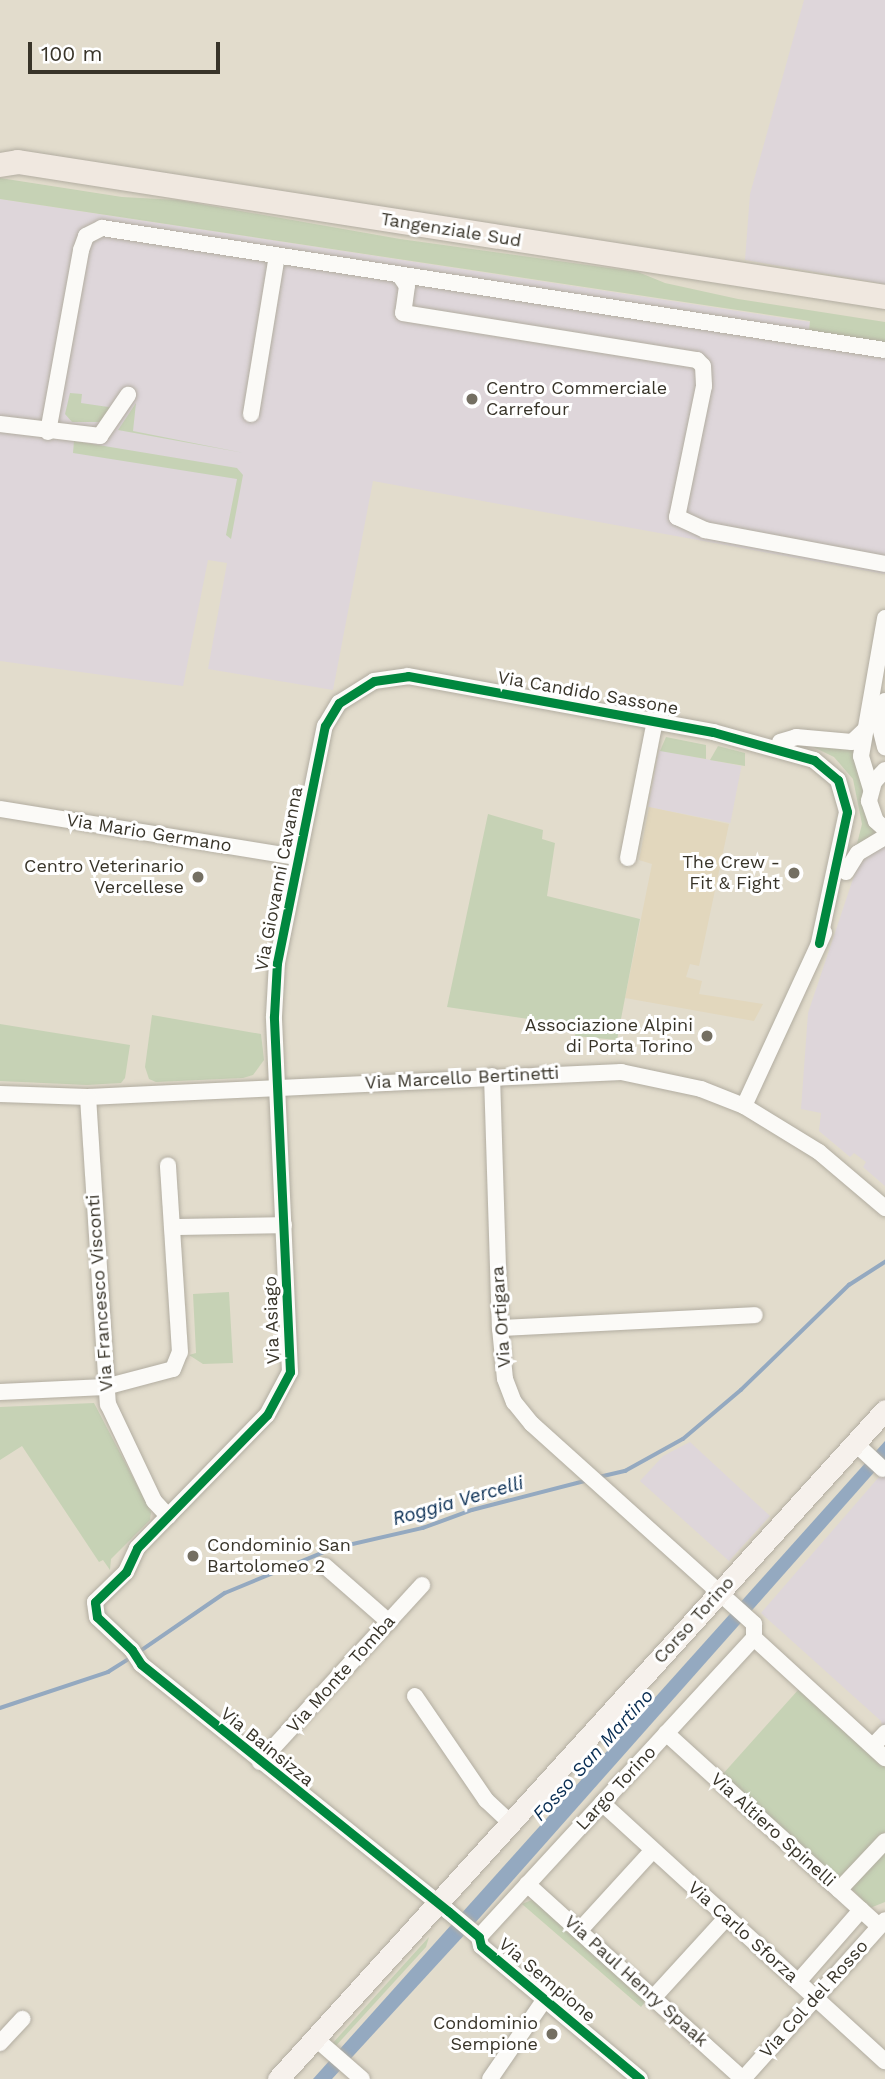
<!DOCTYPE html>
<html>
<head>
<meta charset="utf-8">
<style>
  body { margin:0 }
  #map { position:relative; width:885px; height:2079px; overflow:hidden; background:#e2dccc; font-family:"Work Sans",sans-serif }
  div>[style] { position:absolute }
  .commercial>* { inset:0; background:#ded6da; transform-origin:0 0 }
  .built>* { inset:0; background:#e2d7bd }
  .green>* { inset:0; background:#c6d2b5 }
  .water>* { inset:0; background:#94a9c0 }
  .stream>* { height:3.5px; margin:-1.75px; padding:0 1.75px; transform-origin:1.75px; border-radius:1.75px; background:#94a9c0 }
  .roads { filter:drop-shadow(0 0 2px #b2ada1) drop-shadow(0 0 2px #b2ada1) }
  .street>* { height:16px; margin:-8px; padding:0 8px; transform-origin:8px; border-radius:8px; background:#fbfaf7 }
  .secondary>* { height:21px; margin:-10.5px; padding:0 10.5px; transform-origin:10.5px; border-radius:10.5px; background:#f6f1ec }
  .primary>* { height:24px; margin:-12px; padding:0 12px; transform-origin:12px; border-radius:12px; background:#f0e8e0 }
  .cycleway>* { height:9px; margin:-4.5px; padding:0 4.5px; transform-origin:4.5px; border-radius:4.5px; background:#00873e }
  .dots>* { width:19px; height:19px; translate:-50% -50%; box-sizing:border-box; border:4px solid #fff; border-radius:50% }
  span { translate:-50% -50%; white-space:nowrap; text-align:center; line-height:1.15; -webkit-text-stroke:6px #fff; paint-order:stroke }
  .street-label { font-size:18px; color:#383429 }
  .poi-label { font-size:18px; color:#383429 }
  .left { translate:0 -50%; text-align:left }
  .right { translate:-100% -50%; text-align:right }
  .water-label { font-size:19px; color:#062b51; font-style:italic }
  .scale { position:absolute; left:28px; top:42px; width:192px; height:32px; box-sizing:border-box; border:4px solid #383429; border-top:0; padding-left:9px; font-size:21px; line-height:24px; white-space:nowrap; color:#383429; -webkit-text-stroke:5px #fff; paint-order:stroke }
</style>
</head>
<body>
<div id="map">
  <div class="commercial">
    <div style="clip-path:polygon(804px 0,885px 0,885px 284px,745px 260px,750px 194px)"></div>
    <div style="clip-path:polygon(0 199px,810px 322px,807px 343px,885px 356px,885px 574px,373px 481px,333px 690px,208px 669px,227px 563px,208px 560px,183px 686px,0 661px)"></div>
    <div style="left:659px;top:750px;width:84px;height:58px;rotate:11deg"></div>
    <div style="clip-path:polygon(885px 845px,885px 1186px,863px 1167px,866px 1162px,854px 1153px,850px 1157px,819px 1131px,821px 1113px,801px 1109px,808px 1013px,857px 867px,868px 855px)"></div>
    <div style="clip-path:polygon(690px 1442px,770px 1516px,729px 1561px,640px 1481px,663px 1456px)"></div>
    <div style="clip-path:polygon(885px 1470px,885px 1737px,881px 1721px,761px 1613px)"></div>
  </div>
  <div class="built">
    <div style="clip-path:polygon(649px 807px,729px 824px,699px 966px,690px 964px,686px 977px,702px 981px,699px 994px,763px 1004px,754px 1021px,625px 998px,652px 864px,639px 860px)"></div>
  </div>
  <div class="green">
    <div style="clip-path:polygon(0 178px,122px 197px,178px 200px,400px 239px,638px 272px,665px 283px,738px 299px,885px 322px,885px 346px,809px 332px,810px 321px,0 199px)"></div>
    <div style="clip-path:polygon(70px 393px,82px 394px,81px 403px,115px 408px,99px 422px,72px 422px,65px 414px)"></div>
    <div style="clip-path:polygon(136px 403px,133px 431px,244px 453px,118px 430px)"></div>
    <div style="clip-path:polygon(74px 441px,237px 468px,243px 475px,231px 539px,226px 535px,237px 479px,73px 453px)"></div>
    <div style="clip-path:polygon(666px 737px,706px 745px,706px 759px,660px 751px)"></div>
    <div style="clip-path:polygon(807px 744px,852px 747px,881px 833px,856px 848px,862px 824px,853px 779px,834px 757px)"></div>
    <div style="clip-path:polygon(718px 746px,745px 753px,745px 766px,710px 760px)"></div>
    <div style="clip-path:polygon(488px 814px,543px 830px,542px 839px,555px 843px,547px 896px,640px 919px,617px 1040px,575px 1036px,576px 1026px,447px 1007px)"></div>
    <div style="clip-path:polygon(152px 1015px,261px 1034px,264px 1060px,253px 1075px,243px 1078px,156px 1082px,149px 1079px,145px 1067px)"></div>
    <div style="clip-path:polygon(0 1024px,130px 1045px,125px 1078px,121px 1083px,87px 1085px,0 1081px)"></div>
    <div style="clip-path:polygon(229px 1292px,233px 1363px,203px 1364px,189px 1355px,196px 1353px,193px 1294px)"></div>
    <div style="clip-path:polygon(94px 1403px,151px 1512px,150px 1520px,111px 1559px,110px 1570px,103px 1560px,99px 1562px,22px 1446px,0 1460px,0 1407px)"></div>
    <div style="clip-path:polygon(799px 1689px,885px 1767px,885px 1832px,841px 1876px,833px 1878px,722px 1775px)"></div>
    <div style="clip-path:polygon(885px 1850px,885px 1902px,870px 1908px,851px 1888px)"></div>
    <div style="clip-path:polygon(534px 1899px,647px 2000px,641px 2007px,522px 1904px)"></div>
    <div style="clip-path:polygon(429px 1937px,426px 1947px,333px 2049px,331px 2045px)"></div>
  </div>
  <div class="water">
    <div style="clip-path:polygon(885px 1441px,885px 1460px,467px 1932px,332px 2079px,313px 2079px)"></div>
  </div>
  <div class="stream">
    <div style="left:599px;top:1477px;width:27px;rotate:-13deg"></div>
    <div style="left:625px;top:1471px;width:66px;rotate:-28.9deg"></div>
    <div style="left:683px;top:1439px;width:76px;rotate:-40.2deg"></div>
    <div style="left:741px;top:1390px;width:151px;rotate:-44.2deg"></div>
    <div style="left:849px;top:1285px;width:43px;rotate:-32.6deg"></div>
    <div style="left:139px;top:1652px;width:104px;rotate:-34.5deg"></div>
    <div style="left:225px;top:1593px;width:115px;rotate:-22.5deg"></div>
    <div style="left:331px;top:1549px;width:94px;rotate:-12.9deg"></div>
    <div style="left:423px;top:1528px;width:52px;rotate:-20.2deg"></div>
    <div style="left:472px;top:1510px;width:121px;rotate:-14.4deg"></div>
    <div style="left:0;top:1708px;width:114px;rotate:-18.4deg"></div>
    <div style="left:108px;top:1672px;width:26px;rotate:-32deg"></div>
  </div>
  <div class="roads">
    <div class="street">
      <div style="left:400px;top:276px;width:12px;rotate:55deg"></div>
      <div style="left:407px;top:286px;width:27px;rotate:98deg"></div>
      <div style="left:403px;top:313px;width:298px;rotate:9.1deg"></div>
      <div style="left:697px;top:360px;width:8px;rotate:45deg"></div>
      <div style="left:703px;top:366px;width:20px;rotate:87deg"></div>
      <div style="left:704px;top:386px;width:134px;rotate:101.6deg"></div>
      <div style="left:677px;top:517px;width:31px;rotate:25deg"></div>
      <div style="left:705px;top:530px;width:183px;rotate:10.7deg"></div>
      <div style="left:251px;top:414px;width:160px;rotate:-80.7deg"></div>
      <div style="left:0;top:424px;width:101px;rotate:6.8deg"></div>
      <div style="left:100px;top:436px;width:50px;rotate:-55.7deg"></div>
      <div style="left:48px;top:432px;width:185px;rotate:-79.7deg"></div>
      <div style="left:81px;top:250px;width:15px;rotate:-70deg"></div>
      <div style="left:86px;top:236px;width:18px;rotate:-27deg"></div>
      <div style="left:102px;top:228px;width:792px;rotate:8.86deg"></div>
      <div style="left:885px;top:701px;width:26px;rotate:101deg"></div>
      <div style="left:880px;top:727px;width:21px;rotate:76deg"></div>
      <div style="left:780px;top:742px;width:17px;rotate:-17deg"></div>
      <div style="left:796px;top:737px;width:56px;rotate:5.1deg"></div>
      <div style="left:852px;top:742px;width:18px;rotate:-43deg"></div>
      <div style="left:885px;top:770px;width:16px;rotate:133deg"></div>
      <div style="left:874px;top:782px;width:20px;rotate:105deg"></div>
      <div style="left:869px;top:801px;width:21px;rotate:71deg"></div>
      <div style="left:876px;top:821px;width:12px;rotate:42deg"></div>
      <div style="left:871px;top:789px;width:34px;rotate:-107deg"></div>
      <div style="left:861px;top:756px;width:140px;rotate:-80.1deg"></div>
      <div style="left:0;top:809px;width:302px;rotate:9.2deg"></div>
      <div style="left:628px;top:858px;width:140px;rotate:-78.9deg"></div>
      <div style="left:846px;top:872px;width:22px;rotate:-58deg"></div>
      <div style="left:858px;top:853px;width:31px;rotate:-31deg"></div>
      <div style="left:492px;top:1076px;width:252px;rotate:88.2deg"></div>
      <div style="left:500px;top:1328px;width:51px;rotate:84.4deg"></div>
      <div style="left:505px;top:1379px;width:25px;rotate:69deg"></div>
      <div style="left:514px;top:1402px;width:28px;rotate:51deg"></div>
      <div style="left:532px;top:1424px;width:299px;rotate:42deg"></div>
      <div style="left:754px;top:1624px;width:14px;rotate:90deg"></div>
      <div style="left:754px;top:1638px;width:178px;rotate:42.5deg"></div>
      <div style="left:0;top:1094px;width:88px;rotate:2deg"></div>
      <div style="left:88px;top:1097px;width:534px;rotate:-2.69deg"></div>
      <div style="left:621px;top:1072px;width:82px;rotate:12deg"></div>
      <div style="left:701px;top:1089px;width:46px;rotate:21.6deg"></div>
      <div style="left:744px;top:1106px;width:88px;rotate:31.5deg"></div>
      <div style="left:819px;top:1152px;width:87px;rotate:40.3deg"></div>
      <div style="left:88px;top:1097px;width:308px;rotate:86.3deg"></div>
      <div style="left:108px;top:1404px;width:107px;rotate:64.6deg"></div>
      <div style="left:154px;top:1501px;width:21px;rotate:47deg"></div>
      <div style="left:744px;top:1106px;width:191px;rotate:-65.2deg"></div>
      <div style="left:172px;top:1227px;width:112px;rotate:-1deg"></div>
      <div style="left:500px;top:1328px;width:255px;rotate:-2.9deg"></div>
      <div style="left:0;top:1392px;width:105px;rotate:-2.7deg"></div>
      <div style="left:105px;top:1387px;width:70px;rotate:-14.8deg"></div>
      <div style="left:173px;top:1369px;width:18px;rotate:-68deg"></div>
      <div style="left:180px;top:1352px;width:187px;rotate:-93.7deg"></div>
      <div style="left:855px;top:1443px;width:38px;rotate:43deg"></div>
      <div style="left:325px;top:1566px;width:85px;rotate:41.2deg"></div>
      <div style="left:415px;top:1696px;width:126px;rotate:55.7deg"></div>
      <div style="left:486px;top:1800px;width:33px;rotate:43deg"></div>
      <div style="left:666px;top:1733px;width:287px;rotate:42.2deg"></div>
      <div style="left:873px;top:1746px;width:18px;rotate:-47deg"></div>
      <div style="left:260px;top:1762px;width:240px;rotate:-47.5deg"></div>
      <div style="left:602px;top:1803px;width:383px;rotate:42.4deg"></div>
      <div style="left:527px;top:1884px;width:291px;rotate:42.1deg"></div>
      <div style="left:839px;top:1890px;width:67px;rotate:-46.8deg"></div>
      <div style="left:580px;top:1930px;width:108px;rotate:-47.6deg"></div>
      <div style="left:479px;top:1937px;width:406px;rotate:-47.4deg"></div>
      <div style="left:798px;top:1982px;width:96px;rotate:-48.8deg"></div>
      <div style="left:654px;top:1997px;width:108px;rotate:-47.6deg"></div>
      <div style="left:315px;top:2038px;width:62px;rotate:41.1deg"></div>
      <div style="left:0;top:2043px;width:33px;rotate:-47deg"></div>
      <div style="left:490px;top:2079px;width:97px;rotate:-55.5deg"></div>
      <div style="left:640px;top:2079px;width:207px;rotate:-140.1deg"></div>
      <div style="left:481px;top:1946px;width:9px;rotate:-103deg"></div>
      <div style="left:479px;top:1937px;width:40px;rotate:-140deg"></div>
      <div style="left:448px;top:1911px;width:394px;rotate:-141.2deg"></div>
      <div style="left:141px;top:1664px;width:17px;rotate:-123deg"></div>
      <div style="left:132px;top:1650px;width:48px;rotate:-136.7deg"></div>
      <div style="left:97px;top:1617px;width:15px;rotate:-98deg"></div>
      <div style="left:95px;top:1602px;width:43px;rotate:-44.1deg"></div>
      <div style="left:126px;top:1572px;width:26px;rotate:-65deg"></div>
      <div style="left:137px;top:1548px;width:186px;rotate:-45.7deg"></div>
      <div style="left:267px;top:1415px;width:49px;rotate:-61.9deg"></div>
      <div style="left:290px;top:1372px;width:356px;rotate:-92.6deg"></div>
      <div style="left:274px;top:1016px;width:53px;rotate:-86.8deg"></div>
      <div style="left:277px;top:963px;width:242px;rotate:-78.6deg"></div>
      <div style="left:325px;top:726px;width:27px;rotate:-59deg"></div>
      <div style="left:339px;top:703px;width:41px;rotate:-32.2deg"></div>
      <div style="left:374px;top:681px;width:34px;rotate:-8deg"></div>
      <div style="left:408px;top:676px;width:310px;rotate:10.4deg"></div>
      <div style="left:713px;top:732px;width:105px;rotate:15.5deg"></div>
      <div style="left:814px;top:760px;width:31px;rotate:40deg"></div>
      <div style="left:838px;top:780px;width:33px;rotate:74deg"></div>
      <div style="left:847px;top:812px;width:134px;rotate:102.1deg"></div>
      <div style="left:743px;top:2079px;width:213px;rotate:-48.2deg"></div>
    </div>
    <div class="secondary">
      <div style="left:278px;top:2079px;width:903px;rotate:-47.78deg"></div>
    </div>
    <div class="primary">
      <div style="left:0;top:165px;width:18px;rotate:-9deg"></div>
      <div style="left:18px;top:162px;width:877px;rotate:8.85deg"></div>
    </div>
  </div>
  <div class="cycleway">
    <div style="left:640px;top:2079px;width:207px;rotate:-140.1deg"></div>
    <div style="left:481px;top:1946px;width:9px;rotate:-103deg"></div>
    <div style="left:479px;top:1937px;width:40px;rotate:-140deg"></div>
    <div style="left:448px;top:1911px;width:394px;rotate:-141.2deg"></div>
    <div style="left:141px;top:1664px;width:17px;rotate:-123deg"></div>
    <div style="left:132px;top:1650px;width:48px;rotate:-136.7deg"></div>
    <div style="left:97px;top:1617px;width:15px;rotate:-98deg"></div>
    <div style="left:95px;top:1602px;width:43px;rotate:-44.1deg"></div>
    <div style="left:126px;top:1572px;width:26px;rotate:-65deg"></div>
    <div style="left:137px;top:1548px;width:186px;rotate:-45.7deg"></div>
    <div style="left:267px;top:1415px;width:49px;rotate:-61.9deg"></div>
    <div style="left:290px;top:1372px;width:356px;rotate:-92.6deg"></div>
    <div style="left:274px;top:1016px;width:53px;rotate:-86.8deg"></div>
    <div style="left:277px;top:963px;width:242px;rotate:-78.6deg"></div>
    <div style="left:325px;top:726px;width:27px;rotate:-59deg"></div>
    <div style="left:339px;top:703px;width:41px;rotate:-32.2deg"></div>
    <div style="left:374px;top:681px;width:34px;rotate:-8deg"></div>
    <div style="left:408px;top:676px;width:310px;rotate:10.4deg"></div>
    <div style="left:713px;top:732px;width:105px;rotate:15.5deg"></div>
    <div style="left:814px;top:760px;width:31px;rotate:40deg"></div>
    <div style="left:838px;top:780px;width:33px;rotate:74deg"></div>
    <div style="left:847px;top:812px;width:134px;rotate:102.1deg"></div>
  </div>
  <div class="dots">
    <div style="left:472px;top:399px;background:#746f62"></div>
    <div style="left:794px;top:873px;background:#746f62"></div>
    <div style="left:198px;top:877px;background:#746f62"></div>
    <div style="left:707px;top:1036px;background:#746f62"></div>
    <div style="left:193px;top:1556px;background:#746f62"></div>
    <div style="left:552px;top:2034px;background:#746f62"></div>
  </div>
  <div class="street-label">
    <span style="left:451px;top:230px;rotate:9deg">Tangenziale Sud</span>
    <span style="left:588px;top:693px;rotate:10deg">Via Candido Sassone</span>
    <span style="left:149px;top:833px;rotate:9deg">Via Mario Germano</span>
    <span style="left:279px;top:879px;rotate:-79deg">Via Giovanni Cavanna</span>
    <span style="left:462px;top:1078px;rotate:-3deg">Via Marcello Bertinetti</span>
    <span style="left:100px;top:1293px;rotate:-94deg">Via Francesco Visconti</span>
    <span style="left:501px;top:1317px;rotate:-94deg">Via Ortigara</span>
    <span style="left:272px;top:1320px;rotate:-92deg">Via Asiago</span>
    <span style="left:694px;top:1620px;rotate:-48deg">Corso Torino</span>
    <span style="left:341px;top:1674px;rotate:-48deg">Via Monte Tomba</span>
    <span style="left:267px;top:1747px;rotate:39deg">Via Bainsizza</span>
    <span style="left:616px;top:1788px;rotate:-47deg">Largo Torino</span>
    <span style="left:773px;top:1830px;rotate:42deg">Via Altiero Spinelli</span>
    <span style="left:743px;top:1932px;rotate:42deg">Via Carlo Sforza</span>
    <span style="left:547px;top:1980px;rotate:40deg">Via Sempione</span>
    <span style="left:636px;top:1981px;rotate:42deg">Via Paul Henry Spaak</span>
    <span style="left:814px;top:1999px;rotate:-48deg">Via Col del Rosso</span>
  </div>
  <div class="poi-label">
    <span class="left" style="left:486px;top:399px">Centro Commerciale<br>Carrefour</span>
    <span class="right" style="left:780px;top:873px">The Crew -<br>Fit &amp; Fight</span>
    <span class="right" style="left:184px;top:877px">Centro Veterinario<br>Vercellese</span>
    <span class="right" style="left:693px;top:1036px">Associazione Alpini<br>di Porta Torino</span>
    <span class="left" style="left:207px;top:1556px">Condominio San<br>Bartolomeo 2</span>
    <span class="right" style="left:538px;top:2034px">Condominio<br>Sempione</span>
  </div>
  <div class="water-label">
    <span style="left:458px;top:1501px;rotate:-16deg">Roggia Vercelli</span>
    <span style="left:593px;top:1755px;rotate:-48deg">Fosso San Martino</span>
  </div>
  <div class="scale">100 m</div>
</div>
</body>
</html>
